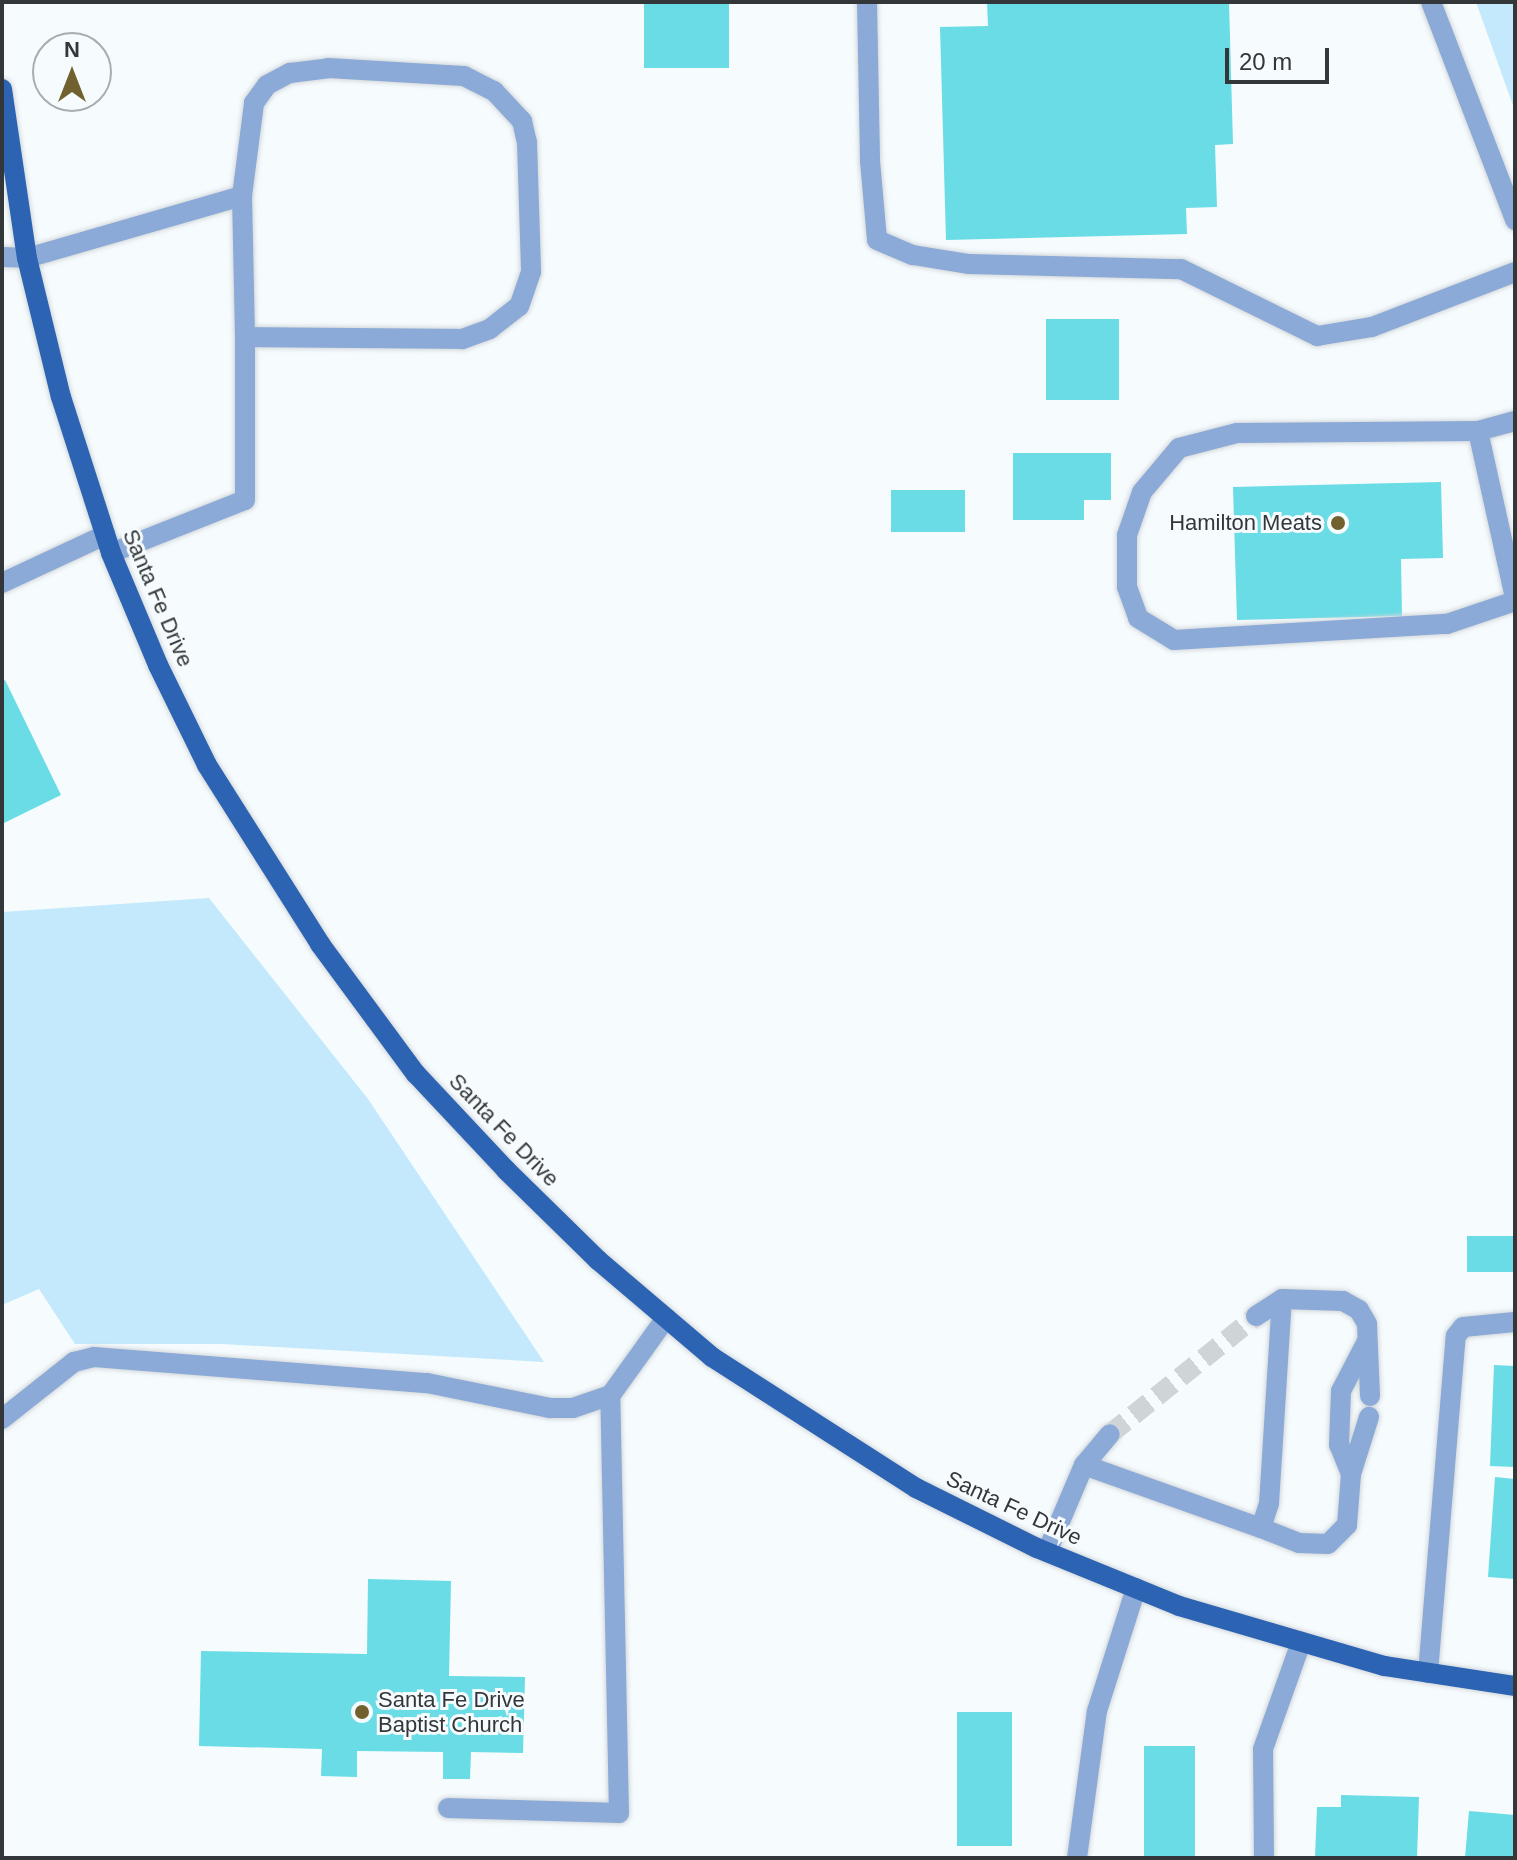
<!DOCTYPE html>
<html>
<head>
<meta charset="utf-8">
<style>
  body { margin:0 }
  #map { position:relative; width:1517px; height:1860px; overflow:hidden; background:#f6fbfe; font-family:Helvetica,sans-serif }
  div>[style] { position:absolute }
  .green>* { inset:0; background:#c4e9fc }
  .building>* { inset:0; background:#69dce5; transform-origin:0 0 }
  .minor-tunnel>* { height:20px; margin-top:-10px; transform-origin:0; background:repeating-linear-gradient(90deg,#cfd4d7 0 20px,transparent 0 30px) }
  .roads { filter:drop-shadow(0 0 2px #d3d8db) drop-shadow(0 0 2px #d3d8db) }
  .minor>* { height:20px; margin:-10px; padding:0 10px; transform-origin:10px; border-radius:10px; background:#8baad7 }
  .major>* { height:20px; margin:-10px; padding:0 10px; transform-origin:10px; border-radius:10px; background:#2c63b3 }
  .dots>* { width:22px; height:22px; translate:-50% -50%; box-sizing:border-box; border:4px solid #f6fbfe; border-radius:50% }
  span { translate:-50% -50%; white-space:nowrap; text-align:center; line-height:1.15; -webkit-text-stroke:6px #f6fbfe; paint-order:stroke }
  .poi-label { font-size:22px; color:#343739 }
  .right { translate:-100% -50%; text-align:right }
  .left { translate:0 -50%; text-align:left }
  .street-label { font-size:22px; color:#343739 }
  .frame { position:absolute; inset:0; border:4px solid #343739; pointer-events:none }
  .north { position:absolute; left:32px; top:32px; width:80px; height:80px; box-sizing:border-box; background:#f6fbfe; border:2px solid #a8adaf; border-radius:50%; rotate:0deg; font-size:22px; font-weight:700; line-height:32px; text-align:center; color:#343739 }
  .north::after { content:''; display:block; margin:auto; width:28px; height:36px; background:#71612f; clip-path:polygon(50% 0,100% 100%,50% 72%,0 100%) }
  .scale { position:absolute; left:1225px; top:48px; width:104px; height:36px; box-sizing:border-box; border:4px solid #343739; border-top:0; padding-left:10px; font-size:24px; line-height:28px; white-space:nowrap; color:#343739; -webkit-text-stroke:6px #f6fbfe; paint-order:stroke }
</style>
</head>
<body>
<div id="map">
  <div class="green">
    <div style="clip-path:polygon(1476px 2px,1515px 2px,1515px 111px)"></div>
    <div style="clip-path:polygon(209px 898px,368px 1099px,544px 1362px,222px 1344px,75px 1344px,39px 1289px,2px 1305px,2px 912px)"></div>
  </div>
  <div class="building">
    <div style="left:644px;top:2px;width:85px;height:66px"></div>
    <div style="clip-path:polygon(987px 2px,1229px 2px,1233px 144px,1215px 145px,1217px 207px,1186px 208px,1187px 234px,946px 240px,940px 27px,988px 26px)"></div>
    <div style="left:1046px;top:319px;width:73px;height:81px"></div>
    <div style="clip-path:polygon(1013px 453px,1111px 453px,1111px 500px,1084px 500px,1084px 520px,1013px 520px)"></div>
    <div style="clip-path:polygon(1441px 482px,1443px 558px,1401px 559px,1402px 616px,1237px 620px,1233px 487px)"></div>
    <div style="left:891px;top:490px;width:74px;height:42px"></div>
    <div style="clip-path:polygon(5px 680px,61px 795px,2px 824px,2px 681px)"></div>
    <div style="left:1467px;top:1236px;width:47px;height:36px"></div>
    <div style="clip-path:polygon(1494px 1365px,1515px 1366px,1515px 1467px,1490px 1466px)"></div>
    <div style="clip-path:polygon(1495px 1477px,1515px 1479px,1515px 1579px,1488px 1577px)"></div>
    <div style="clip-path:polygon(368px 1579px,451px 1581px,449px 1676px,525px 1677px,523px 1753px,471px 1752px,470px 1779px,443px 1779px,443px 1752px,357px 1751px,357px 1777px,321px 1776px,322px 1749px,199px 1746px,201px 1651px,367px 1654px)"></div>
    <div style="left:957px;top:1712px;width:55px;height:134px"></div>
    <div style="left:1144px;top:1746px;width:51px;height:112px"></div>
    <div style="clip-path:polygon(1341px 1795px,1419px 1797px,1417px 1858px,1315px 1858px,1317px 1807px,1341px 1807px)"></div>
    <div style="clip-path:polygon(1469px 1811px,1515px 1815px,1515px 1858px,1465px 1858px)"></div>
  </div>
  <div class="minor-tunnel">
    <div style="left:1110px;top:1434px;width:188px;rotate:-38.9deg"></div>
  </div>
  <div class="roads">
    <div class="minor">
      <div style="left:867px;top:2px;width:159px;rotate:88.9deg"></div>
      <div style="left:870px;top:161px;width:79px;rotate:84.9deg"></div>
      <div style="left:877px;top:240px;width:39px;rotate:23deg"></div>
      <div style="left:913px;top:255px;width:57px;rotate:9.1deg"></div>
      <div style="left:969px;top:264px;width:212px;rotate:1.4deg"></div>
      <div style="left:1181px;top:269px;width:152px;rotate:26.2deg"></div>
      <div style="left:1317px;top:336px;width:56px;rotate:-9.3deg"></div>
      <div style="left:1372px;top:327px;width:153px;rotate:-21deg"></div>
      <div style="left:1431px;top:2px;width:234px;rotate:68.9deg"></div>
      <div style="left:2px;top:257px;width:25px;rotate:2deg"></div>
      <div style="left:27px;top:258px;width:224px;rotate:-16.1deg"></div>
      <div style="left:242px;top:196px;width:94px;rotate:-82.6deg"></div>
      <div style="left:254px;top:103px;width:22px;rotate:-54deg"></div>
      <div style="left:267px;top:85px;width:26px;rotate:-28deg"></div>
      <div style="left:290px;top:73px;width:38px;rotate:-7deg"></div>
      <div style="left:328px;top:68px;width:136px;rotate:3.4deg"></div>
      <div style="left:464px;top:76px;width:34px;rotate:27deg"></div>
      <div style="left:494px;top:91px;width:41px;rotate:47deg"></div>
      <div style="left:522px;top:121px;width:22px;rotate:77deg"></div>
      <div style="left:527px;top:142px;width:130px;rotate:88.2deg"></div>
      <div style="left:531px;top:272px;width:36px;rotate:109deg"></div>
      <div style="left:519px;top:306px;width:37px;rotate:142deg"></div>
      <div style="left:490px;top:329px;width:30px;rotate:160deg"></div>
      <div style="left:462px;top:339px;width:217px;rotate:-179.5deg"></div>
      <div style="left:245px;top:337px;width:141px;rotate:-91.2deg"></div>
      <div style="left:1515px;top:421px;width:38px;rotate:165deg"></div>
      <div style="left:1478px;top:431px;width:241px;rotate:179.5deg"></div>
      <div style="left:1237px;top:433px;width:60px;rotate:165.5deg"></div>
      <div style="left:1179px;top:448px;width:57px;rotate:130.1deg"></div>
      <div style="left:1142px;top:492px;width:46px;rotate:109.2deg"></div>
      <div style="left:1127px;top:535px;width:52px;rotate:90deg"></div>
      <div style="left:1127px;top:587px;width:33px;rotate:70deg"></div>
      <div style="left:1138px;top:618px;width:42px;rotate:31.4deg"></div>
      <div style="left:1174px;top:640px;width:273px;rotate:-3.4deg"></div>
      <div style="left:1447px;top:624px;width:72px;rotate:-18.7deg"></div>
      <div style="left:1478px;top:431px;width:171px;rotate:77.5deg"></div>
      <div style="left:111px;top:553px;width:144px;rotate:-21.6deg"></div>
      <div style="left:245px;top:500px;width:163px;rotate:-90deg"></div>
      <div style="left:2px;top:583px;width:114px;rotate:-25deg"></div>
      <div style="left:1256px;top:1316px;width:31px;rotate:-33deg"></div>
      <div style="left:1282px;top:1299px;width:61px;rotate:1.9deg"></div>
      <div style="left:1343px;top:1301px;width:18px;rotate:29deg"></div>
      <div style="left:1359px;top:1310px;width:16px;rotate:60deg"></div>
      <div style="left:1367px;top:1324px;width:72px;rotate:87.6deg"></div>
      <div style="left:2px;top:1419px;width:92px;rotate:-38.4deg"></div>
      <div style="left:74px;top:1362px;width:21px;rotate:-14deg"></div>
      <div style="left:94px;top:1357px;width:334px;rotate:4.5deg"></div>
      <div style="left:427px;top:1383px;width:126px;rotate:11.5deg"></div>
      <div style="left:550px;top:1408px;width:23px"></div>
      <div style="left:573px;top:1408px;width:39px;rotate:-19deg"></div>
      <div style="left:1084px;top:1465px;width:40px;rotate:-50deg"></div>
      <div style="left:1351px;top:1474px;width:31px;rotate:-112deg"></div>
      <div style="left:1339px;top:1445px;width:54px;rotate:-87.9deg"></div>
      <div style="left:1341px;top:1391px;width:54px;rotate:-62.5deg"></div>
      <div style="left:1261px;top:1528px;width:41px;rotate:21.5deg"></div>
      <div style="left:1299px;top:1543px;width:29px;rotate:2deg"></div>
      <div style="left:1328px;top:1544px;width:27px;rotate:-45deg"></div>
      <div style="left:1347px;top:1525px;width:51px;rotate:-85.5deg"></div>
      <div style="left:1351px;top:1474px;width:60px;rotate:-72.5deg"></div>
      <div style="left:1047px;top:1552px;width:95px;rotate:-67deg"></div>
      <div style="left:1084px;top:1465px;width:188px;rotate:19.6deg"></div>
      <div style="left:1261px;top:1528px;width:25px;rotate:-72deg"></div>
      <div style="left:1269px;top:1504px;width:205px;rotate:-86.4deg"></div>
      <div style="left:1428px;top:1673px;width:338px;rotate:-85.3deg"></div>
      <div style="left:1456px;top:1336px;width:11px;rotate:-52deg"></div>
      <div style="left:1463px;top:1327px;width:52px;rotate:-5.5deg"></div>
      <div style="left:448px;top:1808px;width:171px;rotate:1.7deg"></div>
      <div style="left:619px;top:1813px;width:417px;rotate:-91.2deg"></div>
      <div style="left:610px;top:1396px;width:96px;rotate:-54.3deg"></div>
      <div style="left:1077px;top:1858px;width:148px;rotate:-82.3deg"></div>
      <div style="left:1097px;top:1711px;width:129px;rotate:-72.4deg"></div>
      <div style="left:1264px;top:1858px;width:109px;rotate:-90.5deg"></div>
      <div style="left:1263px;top:1749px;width:114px;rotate:-70.4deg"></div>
    </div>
    <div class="major">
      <div style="left:2px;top:89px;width:171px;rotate:81.6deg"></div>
      <div style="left:27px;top:258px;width:143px;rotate:76.3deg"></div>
      <div style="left:61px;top:397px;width:164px;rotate:72.2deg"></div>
      <div style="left:111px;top:553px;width:121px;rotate:67.2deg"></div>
      <div style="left:158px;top:665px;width:111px;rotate:63.9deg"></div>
      <div style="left:207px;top:765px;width:212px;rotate:57.7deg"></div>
      <div style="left:320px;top:944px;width:162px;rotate:53.6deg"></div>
      <div style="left:416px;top:1074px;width:132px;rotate:46.8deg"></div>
      <div style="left:506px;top:1170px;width:129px;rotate:44.4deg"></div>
      <div style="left:598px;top:1260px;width:150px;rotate:40.4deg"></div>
      <div style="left:712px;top:1357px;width:242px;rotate:32.7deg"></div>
      <div style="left:916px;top:1488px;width:135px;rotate:26.4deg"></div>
      <div style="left:1037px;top:1548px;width:153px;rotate:22.2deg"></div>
      <div style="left:1179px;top:1606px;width:214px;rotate:16.3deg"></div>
      <div style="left:1384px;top:1666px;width:133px;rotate:8.7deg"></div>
    </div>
  </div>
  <div class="dots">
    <div style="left:1338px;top:523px;background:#71612f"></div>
    <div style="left:362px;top:1712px;background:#71612f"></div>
  </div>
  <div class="poi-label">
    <span class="right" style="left:1322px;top:523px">Hamilton Meats</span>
    <span class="left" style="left:378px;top:1712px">Santa Fe Drive<br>Baptist Church</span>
  </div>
  <div class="street-label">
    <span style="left:158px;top:598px;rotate:67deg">Santa Fe Drive</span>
    <span style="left:504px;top:1130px;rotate:46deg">Santa Fe Drive</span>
    <span style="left:1014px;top:1508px;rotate:25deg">Santa Fe Drive</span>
  </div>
  <div class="frame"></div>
  <div class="north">N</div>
  <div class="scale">20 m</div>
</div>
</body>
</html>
